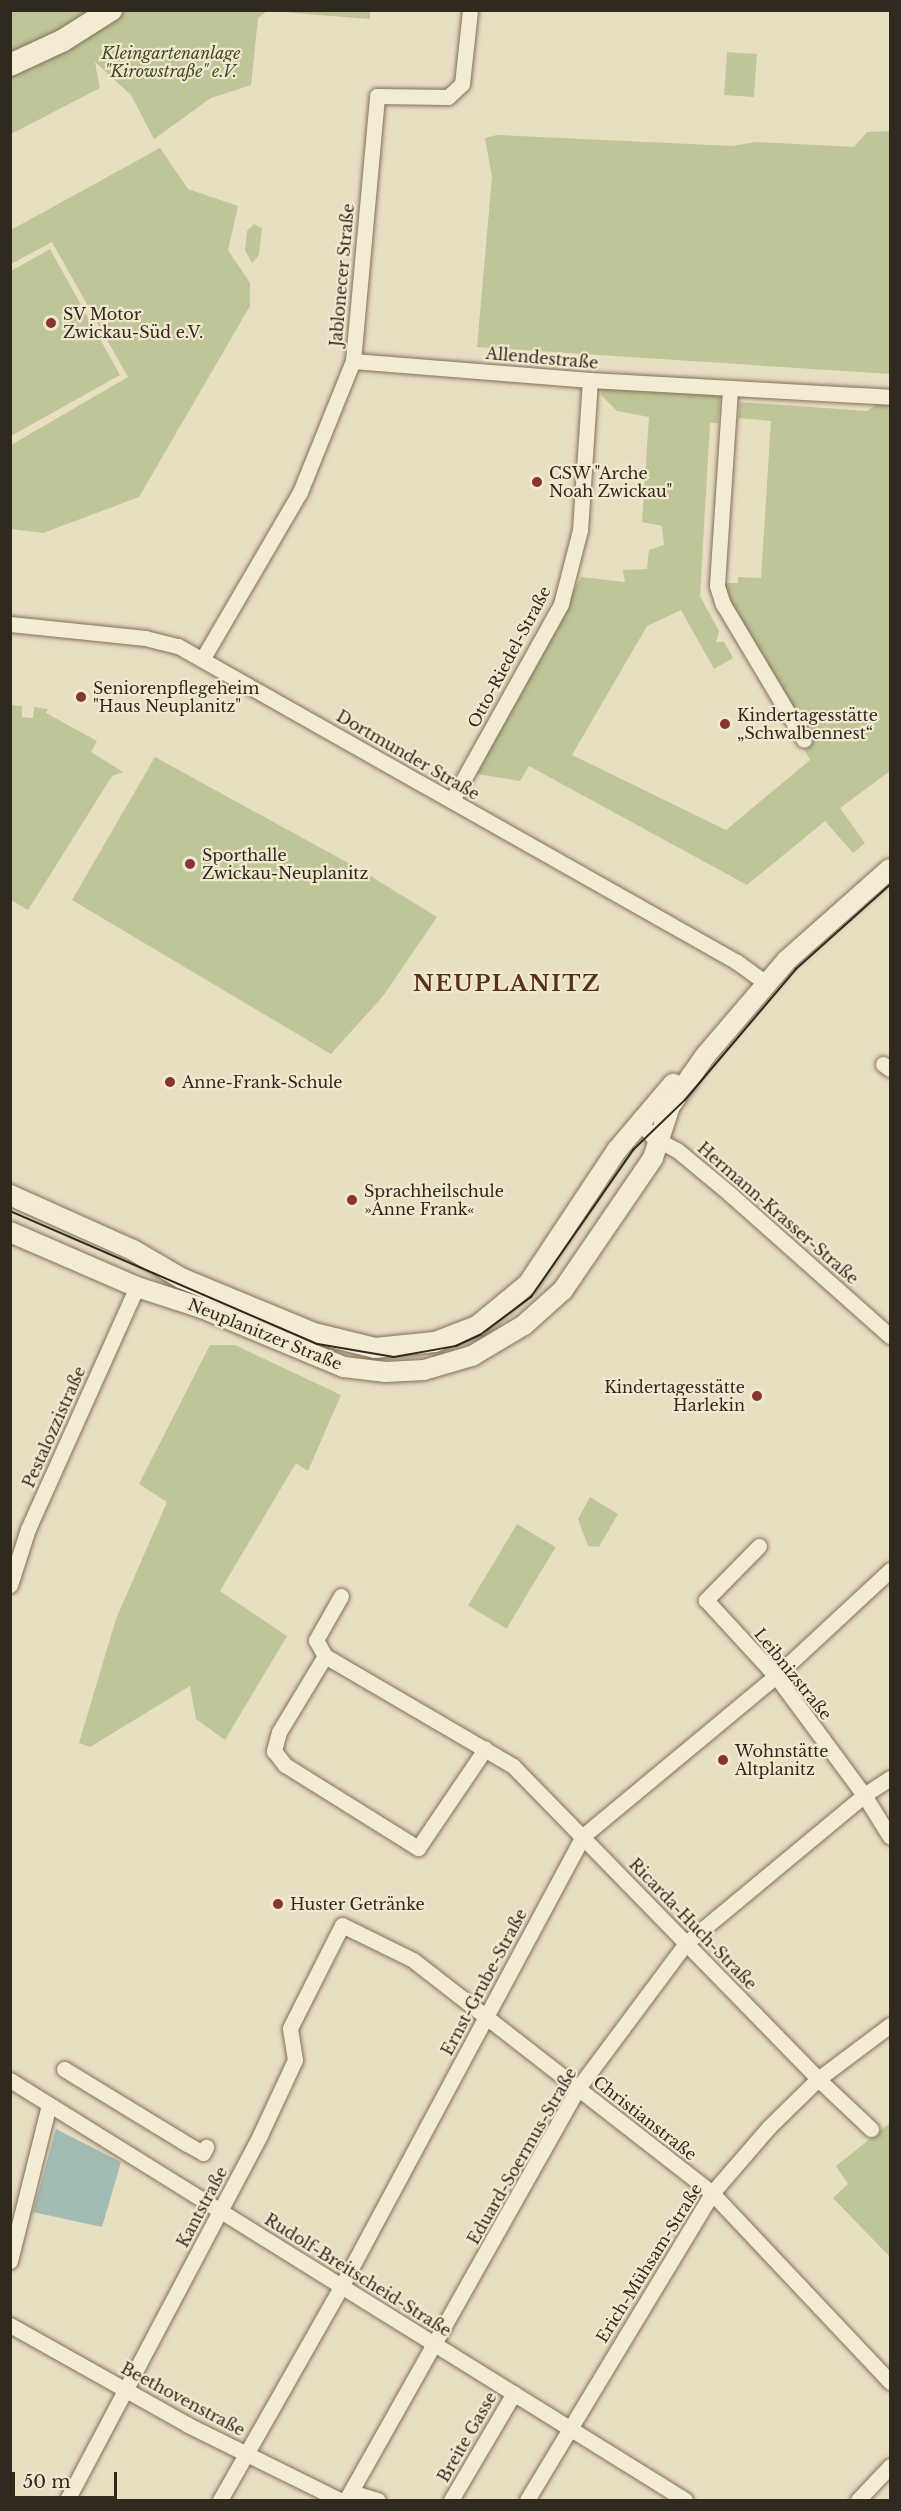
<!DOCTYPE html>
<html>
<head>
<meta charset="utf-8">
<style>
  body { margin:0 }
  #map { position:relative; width:901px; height:2511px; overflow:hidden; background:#e8dec2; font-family:"Libre Baskerville",serif }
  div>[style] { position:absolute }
  .green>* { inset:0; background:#bec597; transform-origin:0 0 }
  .water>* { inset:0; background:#a3bbb5 }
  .roads { filter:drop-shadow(0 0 2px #80705b) drop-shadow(0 0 2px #80705b) }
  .minor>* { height:15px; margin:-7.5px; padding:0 7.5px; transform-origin:7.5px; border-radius:7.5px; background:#f4ebd4 }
  .tertiary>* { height:20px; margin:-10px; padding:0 10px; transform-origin:10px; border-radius:10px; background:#f4ebd4 }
  .secondary>* { height:22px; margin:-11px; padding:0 11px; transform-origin:11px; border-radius:11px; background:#f4ebd4 }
  .tram>* { height:1.5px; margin:-0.75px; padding:0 0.75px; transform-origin:0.75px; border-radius:0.75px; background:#31281e }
  .dots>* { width:16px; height:16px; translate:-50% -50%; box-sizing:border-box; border:3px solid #f1e8d0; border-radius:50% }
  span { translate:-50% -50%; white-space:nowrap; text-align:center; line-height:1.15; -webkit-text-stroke:4.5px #f1e8d0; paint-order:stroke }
  .park-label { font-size:16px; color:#414b26; font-style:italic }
  .street-label { font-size:16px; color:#31281e }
  .poi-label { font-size:16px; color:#31281e }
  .left { translate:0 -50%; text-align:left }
  .right { translate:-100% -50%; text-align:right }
  .district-label { font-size:22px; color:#592f22; font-weight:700; letter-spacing:1.5px }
  .frame { position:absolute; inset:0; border:12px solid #31281e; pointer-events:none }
  .scale { position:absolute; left:12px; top:2472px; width:105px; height:27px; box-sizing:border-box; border:3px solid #31281e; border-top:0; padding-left:8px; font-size:18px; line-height:21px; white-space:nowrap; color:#31281e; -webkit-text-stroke:4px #f1e8d0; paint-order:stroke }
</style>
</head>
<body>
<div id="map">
  <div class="green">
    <div style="clip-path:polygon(11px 11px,267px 11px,258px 18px,251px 85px,211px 98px,154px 139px,131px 95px,95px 62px,100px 88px,11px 134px)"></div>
    <div style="clip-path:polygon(270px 11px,370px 11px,370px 19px)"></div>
    <div style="left:727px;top:52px;width:30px;height:43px;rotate:4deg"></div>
    <div style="clip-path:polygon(890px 131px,890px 374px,477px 347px,492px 177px,485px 138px,497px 135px,732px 146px,756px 142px,854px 147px,867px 132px)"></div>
    <div style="clip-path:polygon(160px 148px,188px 189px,238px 206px,228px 250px,250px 283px,250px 306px,139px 497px,43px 533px,11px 529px,11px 445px,128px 377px,52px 242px,11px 264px,11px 230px)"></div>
    <div style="clip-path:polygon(254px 224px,262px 228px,259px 255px,252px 263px,245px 250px,247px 231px)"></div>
    <div style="clip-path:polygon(50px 249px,120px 375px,11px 436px,11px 271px)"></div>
    <div style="clip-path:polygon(602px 386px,706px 392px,720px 397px,718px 423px,710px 423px,700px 596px,719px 631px,716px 642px,724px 642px,733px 658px,714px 669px,681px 610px,647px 626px,572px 755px,726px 830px,810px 760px,726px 600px,721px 583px,738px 583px,738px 577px,761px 578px,771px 421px,738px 418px,740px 402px,867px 411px,877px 404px,890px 404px,890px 771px,840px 808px,865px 843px,853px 853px,825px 821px,747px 885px,529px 766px,520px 781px,477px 774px,581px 577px,625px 582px,623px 570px,647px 569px,649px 550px,664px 545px,662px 526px,642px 522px,649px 417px,617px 411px,601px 395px)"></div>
    <div style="clip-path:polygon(11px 705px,22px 706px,22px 717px,33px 718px,34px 707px,48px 709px,46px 713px,97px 741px,91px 752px,123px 772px,112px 776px,28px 910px,11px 900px)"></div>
    <div style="clip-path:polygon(155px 757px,359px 869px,437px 917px,383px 996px,331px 1054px,72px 900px)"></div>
    <div style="clip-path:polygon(210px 1345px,235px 1345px,341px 1395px,308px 1471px,296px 1463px,220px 1591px,287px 1636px,225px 1740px,196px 1719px,190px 1686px,90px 1747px,79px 1743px,116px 1619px,167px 1502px,139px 1484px)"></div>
    <div style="clip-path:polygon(590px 1497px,618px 1514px,599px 1547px,588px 1546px,578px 1519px)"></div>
    <div style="left:517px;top:1524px;width:45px;height:95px;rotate:31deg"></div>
    <div style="clip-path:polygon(890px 2123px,890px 2257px,833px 2198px,848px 2184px,836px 2166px)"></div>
  </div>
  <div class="water">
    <div style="clip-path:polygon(56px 2129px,121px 2162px,102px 2227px,33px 2212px)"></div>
  </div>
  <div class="roads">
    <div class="minor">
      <div style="left:353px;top:361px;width:238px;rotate:4.6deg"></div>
      <div style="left:590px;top:380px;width:300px;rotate:3.2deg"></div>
      <div style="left:730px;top:389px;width:197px;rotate:93.8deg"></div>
      <div style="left:717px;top:586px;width:19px;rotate:72deg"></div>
      <div style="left:723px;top:604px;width:158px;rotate:59.2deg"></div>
      <div style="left:10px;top:624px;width:136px;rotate:5.9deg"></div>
      <div style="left:145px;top:638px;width:34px;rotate:14deg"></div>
      <div style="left:178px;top:646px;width:642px;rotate:29.48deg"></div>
      <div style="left:737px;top:962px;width:36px;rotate:36deg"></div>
      <div style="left:203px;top:658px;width:192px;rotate:-59.7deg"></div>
      <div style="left:300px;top:492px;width:141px;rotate:-68deg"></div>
      <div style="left:353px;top:361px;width:266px;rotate:-84.8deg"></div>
      <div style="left:377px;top:96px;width:71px;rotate:0.8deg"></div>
      <div style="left:448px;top:97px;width:19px;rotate:-43deg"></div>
      <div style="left:462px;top:84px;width:74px;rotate:-83.8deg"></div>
      <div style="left:452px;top:800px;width:224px;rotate:-60.9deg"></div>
      <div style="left:561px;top:604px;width:76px;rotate:-75.6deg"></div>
      <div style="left:580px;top:530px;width:150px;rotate:-86.2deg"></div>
      <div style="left:883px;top:1064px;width:9px;rotate:36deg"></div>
      <div style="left:640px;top:1122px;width:21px;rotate:49deg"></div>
      <div style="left:654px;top:1138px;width:26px;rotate:28deg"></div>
      <div style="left:677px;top:1150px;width:69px;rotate:39.7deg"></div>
      <div style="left:730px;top:1194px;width:214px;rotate:41.6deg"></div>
      <div style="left:759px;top:1546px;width:76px;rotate:134.5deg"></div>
      <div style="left:706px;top:1600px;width:103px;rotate:47.4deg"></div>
      <div style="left:776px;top:1676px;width:148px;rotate:53.5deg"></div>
      <div style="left:864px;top:1795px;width:49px;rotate:58.2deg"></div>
      <div style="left:10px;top:1585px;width:59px;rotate:-72.2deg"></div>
      <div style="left:28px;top:1529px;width:265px;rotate:-65.8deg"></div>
      <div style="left:341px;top:1596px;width:51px;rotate:119.6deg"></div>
      <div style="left:316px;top:1640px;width:18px;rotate:61deg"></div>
      <div style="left:325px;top:1656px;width:218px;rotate:30.3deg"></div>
      <div style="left:513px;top:1766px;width:437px;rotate:45.7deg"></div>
      <div style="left:818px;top:2079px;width:73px;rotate:43.3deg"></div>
      <div style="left:325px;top:1656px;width:89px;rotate:121.2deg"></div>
      <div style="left:279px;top:1732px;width:20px;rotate:105deg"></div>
      <div style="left:274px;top:1751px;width:18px;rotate:52deg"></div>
      <div style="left:285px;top:1765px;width:157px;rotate:32deg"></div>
      <div style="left:418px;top:1848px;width:120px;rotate:-55.9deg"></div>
      <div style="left:64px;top:2069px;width:144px;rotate:31.4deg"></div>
      <div style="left:187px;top:2144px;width:18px;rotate:29deg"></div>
      <div style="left:203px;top:2153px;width:7px;rotate:-63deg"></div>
      <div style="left:10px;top:2080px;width:795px;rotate:31.89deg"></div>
      <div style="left:10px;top:2261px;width:161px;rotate:-76deg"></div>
      <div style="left:10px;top:2325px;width:204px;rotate:29.3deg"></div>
      <div style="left:188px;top:2425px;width:169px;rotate:26.3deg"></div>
      <div style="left:351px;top:2492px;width:28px;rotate:17deg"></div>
      <div style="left:67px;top:2500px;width:413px;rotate:-62.1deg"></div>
      <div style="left:260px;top:2135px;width:83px;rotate:-65deg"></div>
      <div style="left:295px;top:2060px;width:32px;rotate:-99deg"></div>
      <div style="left:290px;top:2028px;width:115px;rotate:-63.2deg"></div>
      <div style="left:342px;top:1925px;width:79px;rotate:26.2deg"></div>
      <div style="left:413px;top:1960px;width:379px;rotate:37.9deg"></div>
      <div style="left:712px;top:2193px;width:260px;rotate:46.7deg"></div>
      <div style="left:220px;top:2500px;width:245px;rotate:-60.4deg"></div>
      <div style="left:341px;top:2287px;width:512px;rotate:-61.78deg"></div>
      <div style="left:583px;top:1836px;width:251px;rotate:-39.7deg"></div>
      <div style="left:776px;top:1676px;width:156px;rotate:-42.9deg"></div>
      <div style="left:346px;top:2500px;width:473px;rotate:-60.6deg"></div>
      <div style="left:578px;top:2088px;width:181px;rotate:-53.3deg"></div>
      <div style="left:686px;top:1943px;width:231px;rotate:-39.7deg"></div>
      <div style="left:864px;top:1795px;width:31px;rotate:-33deg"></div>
      <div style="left:451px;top:2500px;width:124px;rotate:-59.5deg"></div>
      <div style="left:527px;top:2500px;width:358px;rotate:-58.9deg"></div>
      <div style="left:712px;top:2193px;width:87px;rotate:-49.2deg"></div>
      <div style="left:769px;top:2127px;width:69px;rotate:-44.4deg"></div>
      <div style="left:818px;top:2079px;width:90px;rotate:-36.9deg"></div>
      <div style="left:858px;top:2500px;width:47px;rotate:-46.7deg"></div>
    </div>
    <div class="tertiary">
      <div style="left:10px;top:1195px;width:135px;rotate:24.1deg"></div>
      <div style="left:133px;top:1250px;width:56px;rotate:30.3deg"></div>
      <div style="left:181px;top:1278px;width:144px;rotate:22.5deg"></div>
      <div style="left:314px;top:1333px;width:63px;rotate:13.8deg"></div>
      <div style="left:375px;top:1348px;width:60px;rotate:-5.7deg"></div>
      <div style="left:435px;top:1342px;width:45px;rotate:-20.9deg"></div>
      <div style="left:477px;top:1326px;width:66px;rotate:-39.5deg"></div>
      <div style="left:528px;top:1284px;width:161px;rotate:-56.4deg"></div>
      <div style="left:617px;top:1150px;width:87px;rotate:-49.7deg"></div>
      <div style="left:10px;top:1232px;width:138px;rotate:23.4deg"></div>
      <div style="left:137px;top:1287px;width:68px;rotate:17.9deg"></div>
      <div style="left:202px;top:1308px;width:154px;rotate:22.6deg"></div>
      <div style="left:344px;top:1367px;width:42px;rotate:6.8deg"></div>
      <div style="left:386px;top:1372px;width:38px;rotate:-3deg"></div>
      <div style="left:424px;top:1370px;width:50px;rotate:-16.3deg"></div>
      <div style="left:472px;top:1356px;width:61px;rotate:-30.8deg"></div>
      <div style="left:524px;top:1325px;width:52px;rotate:-41.9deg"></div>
      <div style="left:563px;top:1290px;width:160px;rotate:-55.7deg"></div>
      <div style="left:653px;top:1158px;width:55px;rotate:-71.9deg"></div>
      <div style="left:670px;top:1106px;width:61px;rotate:-55deg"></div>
      <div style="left:705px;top:1056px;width:126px;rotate:-49.5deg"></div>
      <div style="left:787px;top:960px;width:137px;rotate:-41.5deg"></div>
    </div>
    <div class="secondary">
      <div style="left:10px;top:65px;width:57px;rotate:-24.8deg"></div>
      <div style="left:62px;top:41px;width:58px;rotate:-32.3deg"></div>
    </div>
  </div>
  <div class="tram">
    <div style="left:10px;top:1211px;width:335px;rotate:23.4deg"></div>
    <div style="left:318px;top:1344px;width:77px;rotate:9.7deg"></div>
    <div style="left:394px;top:1357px;width:63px;rotate:-10.1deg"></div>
    <div style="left:456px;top:1346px;width:26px;rotate:-25deg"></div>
    <div style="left:480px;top:1335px;width:64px;rotate:-36.7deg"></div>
    <div style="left:531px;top:1297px;width:179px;rotate:-55.2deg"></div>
    <div style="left:633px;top:1150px;width:72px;rotate:-43.9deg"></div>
    <div style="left:685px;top:1100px;width:172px;rotate:-49.7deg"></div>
    <div style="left:796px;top:969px;width:126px;rotate:-41.8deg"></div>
  </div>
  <div class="dots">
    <div style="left:51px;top:323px;background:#883432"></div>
    <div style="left:537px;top:482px;background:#883432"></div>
    <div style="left:81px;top:697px;background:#883432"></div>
    <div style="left:725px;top:724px;background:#883432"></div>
    <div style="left:190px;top:864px;background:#883432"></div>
    <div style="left:170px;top:1082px;background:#883432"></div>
    <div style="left:352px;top:1200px;background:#883432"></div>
    <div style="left:757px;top:1396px;background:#883432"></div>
    <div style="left:723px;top:1760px;background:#883432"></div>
    <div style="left:278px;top:1904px;background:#883432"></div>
  </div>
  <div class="park-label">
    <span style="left:171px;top:62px">Kleingartenanlage<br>"Kirowstraße" e.V.</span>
  </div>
  <div class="street-label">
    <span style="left:342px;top:275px;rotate:-85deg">Jablonecer Straße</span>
    <span style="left:542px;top:358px;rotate:5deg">Allendestraße</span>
    <span style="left:509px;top:657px;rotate:-62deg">Otto-Riedel-Straße</span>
    <span style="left:408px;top:755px;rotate:30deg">Dortmunder Straße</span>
    <span style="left:778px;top:1213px;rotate:41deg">Hermann-Krasser-Straße</span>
    <span style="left:265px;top:1334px;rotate:22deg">Neuplanitzer Straße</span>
    <span style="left:54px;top:1427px;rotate:-66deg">Pestalozzistraße</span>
    <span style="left:793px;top:1674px;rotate:51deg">Leibnizstraße</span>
    <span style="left:693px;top:1924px;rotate:46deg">Ricarda-Huch-Straße</span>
    <span style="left:484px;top:1982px;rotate:-62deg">Ernst-Grube-Straße</span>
    <span style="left:645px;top:2118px;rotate:38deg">Christianstraße</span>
    <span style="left:522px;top:2156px;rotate:-60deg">Eduard-Soermus-Straße</span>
    <span style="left:202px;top:2207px;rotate:-62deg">Kantstraße</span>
    <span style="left:649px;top:2263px;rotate:-58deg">Erich-Mühsam-Straße</span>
    <span style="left:358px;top:2275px;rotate:32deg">Rudolf-Breitscheid-Straße</span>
    <span style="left:183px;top:2399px;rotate:28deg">Beethovenstraße</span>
    <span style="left:467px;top:2437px;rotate:-60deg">Breite Gasse</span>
  </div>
  <div class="poi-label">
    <span class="left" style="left:63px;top:323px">SV Motor<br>Zwickau-Süd e.V.</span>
    <span class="left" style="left:549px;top:482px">CSW "Arche<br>Noah Zwickau"</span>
    <span class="left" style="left:93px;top:697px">Seniorenpflegeheim<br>"Haus Neuplanitz"</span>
    <span class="left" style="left:737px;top:724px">Kindertagesstätte<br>„Schwalbennest“</span>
    <span class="left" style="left:202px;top:864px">Sporthalle<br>Zwickau-Neuplanitz</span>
    <span class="left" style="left:182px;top:1082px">Anne-Frank-Schule</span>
    <span class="left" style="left:364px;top:1200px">Sprachheilschule<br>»Anne Frank«</span>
    <span class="right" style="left:745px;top:1396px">Kindertagesstätte<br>Harlekin</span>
    <span class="left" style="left:735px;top:1760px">Wohnstätte<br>Altplanitz</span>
    <span class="left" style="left:290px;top:1904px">Huster Getränke</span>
  </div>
  <div class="district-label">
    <span style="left:507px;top:984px">NEUPLANITZ</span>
  </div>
  <div class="frame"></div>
  <div class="scale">50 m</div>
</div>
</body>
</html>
